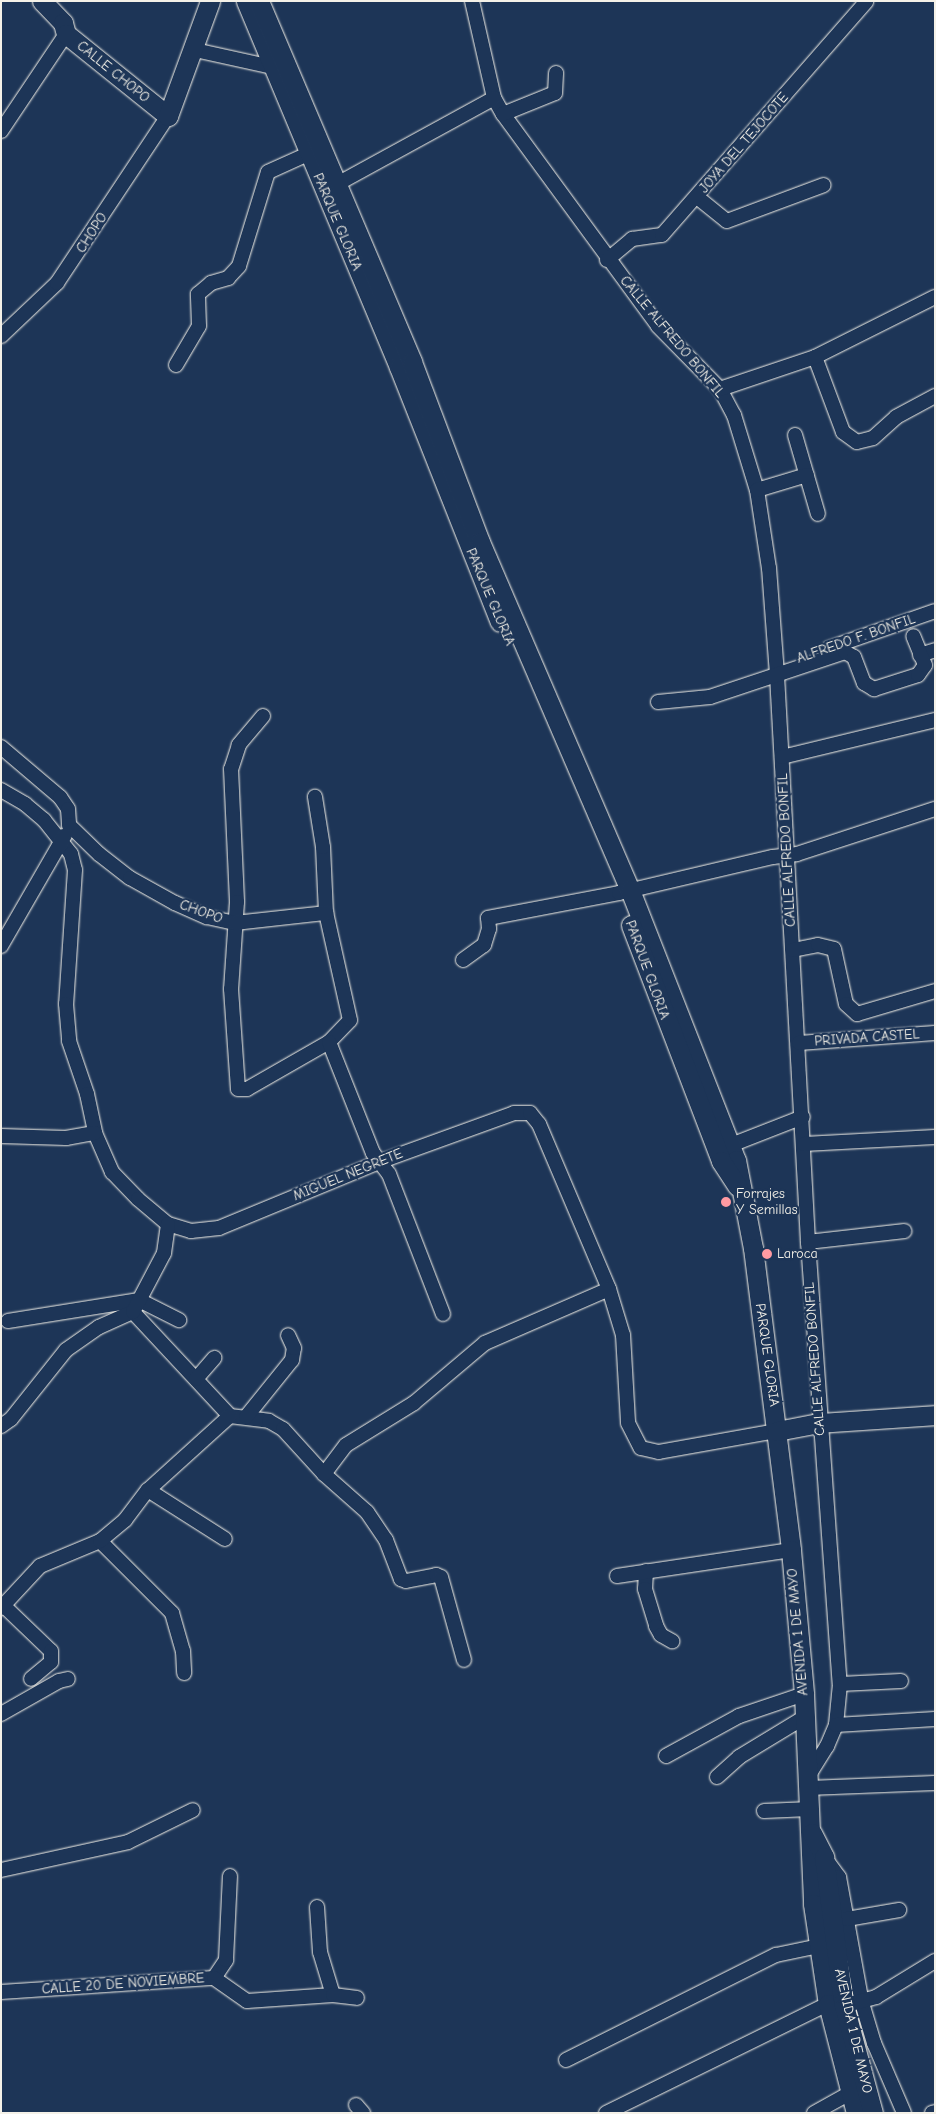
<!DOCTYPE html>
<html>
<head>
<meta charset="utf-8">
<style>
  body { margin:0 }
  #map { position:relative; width:936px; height:2114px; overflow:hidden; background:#1d3557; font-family:"Comic Neue",sans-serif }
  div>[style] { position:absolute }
  .roads { filter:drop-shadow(0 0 1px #f4f1e8) drop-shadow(0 0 1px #f4f1e8) }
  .street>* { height:14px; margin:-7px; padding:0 7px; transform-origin:7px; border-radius:7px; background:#1d3557 }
  .secondary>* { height:19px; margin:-9.5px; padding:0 9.5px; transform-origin:9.5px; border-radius:9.5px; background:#1d3557 }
  .dots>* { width:14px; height:14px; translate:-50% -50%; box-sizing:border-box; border:2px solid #1d3557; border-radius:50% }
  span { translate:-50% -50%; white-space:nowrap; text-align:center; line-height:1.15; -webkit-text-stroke:4.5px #1d3557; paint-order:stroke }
  .street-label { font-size:14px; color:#f4f1e8 }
  .poi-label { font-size:14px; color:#f4f1e8 }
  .left { translate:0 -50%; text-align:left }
  .frame { position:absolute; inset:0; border:2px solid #f4f1e8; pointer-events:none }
</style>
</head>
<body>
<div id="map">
  <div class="roads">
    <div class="street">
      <div style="left:472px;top:1px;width:99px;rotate:77.2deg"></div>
      <div style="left:494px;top:98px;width:18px;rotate:61deg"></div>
      <div style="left:503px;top:114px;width:263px;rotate:53.8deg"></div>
      <div style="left:658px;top:326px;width:88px;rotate:45.5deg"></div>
      <div style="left:720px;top:389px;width:30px;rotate:62deg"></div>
      <div style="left:734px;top:415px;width:78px;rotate:73deg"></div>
      <div style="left:757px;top:490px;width:79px;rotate:81.3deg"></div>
      <div style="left:769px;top:568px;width:107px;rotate:85.7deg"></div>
      <div style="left:777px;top:675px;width:568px;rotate:86.87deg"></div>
      <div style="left:808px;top:1242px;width:443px;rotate:85.9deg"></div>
      <div style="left:840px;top:1684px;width:41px;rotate:95.6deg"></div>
      <div style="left:836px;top:1725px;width:23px;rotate:113deg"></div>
      <div style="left:827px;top:1746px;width:38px;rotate:122deg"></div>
      <div style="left:195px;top:50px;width:79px;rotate:12.4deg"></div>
      <div style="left:503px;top:114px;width:56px;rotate:-22deg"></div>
      <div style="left:555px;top:93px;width:20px;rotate:-87deg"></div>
      <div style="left:1px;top:131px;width:117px;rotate:-56.2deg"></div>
      <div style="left:328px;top:189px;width:189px;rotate:-28.7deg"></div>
      <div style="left:697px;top:197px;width:38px;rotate:39deg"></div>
      <div style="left:727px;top:221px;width:103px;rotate:-20.4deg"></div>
      <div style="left:607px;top:260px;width:33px;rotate:-40deg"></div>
      <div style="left:632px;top:239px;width:30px;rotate:-8deg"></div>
      <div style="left:662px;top:235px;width:310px;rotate:-48.8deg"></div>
      <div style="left:1px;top:336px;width:77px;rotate:-43.4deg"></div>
      <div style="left:57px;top:283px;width:201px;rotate:-56.4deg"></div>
      <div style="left:815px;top:357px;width:80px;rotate:69.5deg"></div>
      <div style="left:843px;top:432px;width:17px;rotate:36deg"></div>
      <div style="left:857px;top:442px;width:16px;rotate:-14deg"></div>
      <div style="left:873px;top:438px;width:31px;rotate:-42deg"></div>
      <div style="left:896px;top:417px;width:44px;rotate:-28.3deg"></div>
      <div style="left:176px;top:365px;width:45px;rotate:-59.5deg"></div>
      <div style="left:199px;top:326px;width:32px;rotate:-92deg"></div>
      <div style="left:198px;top:294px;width:17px;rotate:-40deg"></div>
      <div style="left:211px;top:283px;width:18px;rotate:-16deg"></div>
      <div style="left:228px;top:278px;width:16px;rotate:-47deg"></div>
      <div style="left:239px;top:266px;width:98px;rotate:-72.9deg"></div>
      <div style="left:268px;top:172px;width:44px;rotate:-24.2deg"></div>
      <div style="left:720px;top:389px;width:100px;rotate:-18.6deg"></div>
      <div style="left:815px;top:357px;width:134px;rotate:-26.6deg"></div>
      <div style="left:795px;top:435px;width:82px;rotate:73.8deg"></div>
      <div style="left:757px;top:490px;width:52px;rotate:-16.7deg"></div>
      <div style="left:829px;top:648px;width:112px;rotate:-19.2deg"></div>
      <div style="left:920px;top:655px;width:16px;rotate:-18deg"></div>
      <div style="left:658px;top:702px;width:52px;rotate:-5.5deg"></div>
      <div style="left:710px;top:697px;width:142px;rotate:-18.4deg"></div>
      <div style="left:845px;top:652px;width:10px;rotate:29deg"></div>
      <div style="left:854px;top:657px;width:28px;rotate:69deg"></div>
      <div style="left:864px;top:683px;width:12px;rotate:31deg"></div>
      <div style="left:874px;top:689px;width:46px;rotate:-17.7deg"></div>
      <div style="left:918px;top:675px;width:12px;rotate:-55deg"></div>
      <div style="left:925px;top:665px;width:31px;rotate:-112deg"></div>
      <div style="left:263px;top:716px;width:38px;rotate:130deg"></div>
      <div style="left:239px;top:745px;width:25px;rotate:108deg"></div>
      <div style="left:231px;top:769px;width:133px;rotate:87.4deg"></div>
      <div style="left:237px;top:902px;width:87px;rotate:93.9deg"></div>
      <div style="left:231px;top:989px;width:100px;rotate:86deg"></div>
      <div style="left:238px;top:1089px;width:9px"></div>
      <div style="left:247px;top:1089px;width:95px;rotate:-29.8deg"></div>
      <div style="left:329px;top:1042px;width:30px;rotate:-46deg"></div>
      <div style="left:350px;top:1020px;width:110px;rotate:-102.6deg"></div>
      <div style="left:326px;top:913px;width:66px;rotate:-92.6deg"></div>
      <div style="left:323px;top:847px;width:51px;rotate:-99.1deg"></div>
      <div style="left:1px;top:747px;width:77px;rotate:40.3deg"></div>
      <div style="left:60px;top:797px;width:14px;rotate:56deg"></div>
      <div style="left:68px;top:809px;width:16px;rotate:86deg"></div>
      <div style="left:69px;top:825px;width:42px;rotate:44deg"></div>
      <div style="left:99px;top:854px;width:39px;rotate:38deg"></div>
      <div style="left:130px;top:878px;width:51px;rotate:29.1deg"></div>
      <div style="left:175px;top:903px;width:35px;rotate:24deg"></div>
      <div style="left:207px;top:917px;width:29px;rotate:12deg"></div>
      <div style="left:235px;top:923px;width:92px;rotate:-6.3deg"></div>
      <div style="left:782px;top:757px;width:157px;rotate:-13.6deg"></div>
      <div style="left:1px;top:790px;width:28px;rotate:30deg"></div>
      <div style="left:25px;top:804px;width:25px;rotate:40deg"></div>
      <div style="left:44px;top:820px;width:43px;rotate:51.5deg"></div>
      <div style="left:71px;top:854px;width:16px;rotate:76deg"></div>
      <div style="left:75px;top:870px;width:134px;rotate:93.8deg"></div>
      <div style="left:66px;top:1004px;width:37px;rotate:85deg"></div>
      <div style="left:69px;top:1041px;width:56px;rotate:71.2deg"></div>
      <div style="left:87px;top:1094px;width:40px;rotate:78deg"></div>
      <div style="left:95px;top:1133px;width:43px;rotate:66.4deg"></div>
      <div style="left:112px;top:1172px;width:37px;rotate:46deg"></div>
      <div style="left:138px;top:1199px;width:39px;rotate:40deg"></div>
      <div style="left:168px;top:1224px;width:24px;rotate:17deg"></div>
      <div style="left:191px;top:1231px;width:28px;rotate:-6deg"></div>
      <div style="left:219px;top:1228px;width:173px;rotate:-22.4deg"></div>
      <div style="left:379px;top:1162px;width:144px;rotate:-19.9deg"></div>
      <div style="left:514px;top:1113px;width:16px"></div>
      <div style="left:530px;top:1113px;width:14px;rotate:51deg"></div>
      <div style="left:539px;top:1124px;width:179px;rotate:67deg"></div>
      <div style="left:609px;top:1289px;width:48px;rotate:73.1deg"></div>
      <div style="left:623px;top:1335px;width:88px;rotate:86.7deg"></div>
      <div style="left:628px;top:1423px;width:28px;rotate:63deg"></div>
      <div style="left:641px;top:1448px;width:18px;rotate:13deg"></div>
      <div style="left:659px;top:1452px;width:120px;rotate:-10.1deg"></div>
      <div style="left:1px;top:946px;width:128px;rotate:-60deg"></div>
      <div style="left:793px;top:950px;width:25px;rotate:-11deg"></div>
      <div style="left:818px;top:945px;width:16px;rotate:14deg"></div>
      <div style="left:834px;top:949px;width:56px;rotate:77.7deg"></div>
      <div style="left:846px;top:1004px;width:15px;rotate:42deg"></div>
      <div style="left:857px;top:1014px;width:81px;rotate:-16.4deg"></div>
      <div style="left:463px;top:960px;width:26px;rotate:-36deg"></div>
      <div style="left:484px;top:945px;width:17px;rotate:-73deg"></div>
      <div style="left:489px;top:929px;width:11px;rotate:-95deg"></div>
      <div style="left:488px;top:918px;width:133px;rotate:-10.8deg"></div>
      <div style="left:619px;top:893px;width:158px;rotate:-13.2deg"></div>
      <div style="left:773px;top:857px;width:24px;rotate:-7deg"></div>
      <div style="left:797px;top:854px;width:145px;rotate:-18.1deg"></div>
      <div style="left:329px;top:1042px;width:119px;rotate:68.4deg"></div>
      <div style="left:373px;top:1153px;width:26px;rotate:53deg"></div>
      <div style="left:389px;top:1174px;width:150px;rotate:68.9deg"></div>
      <div style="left:799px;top:1043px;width:136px;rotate:-4.2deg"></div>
      <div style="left:1px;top:1136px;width:65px;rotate:1.8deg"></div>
      <div style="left:66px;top:1138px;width:29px;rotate:-10deg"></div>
      <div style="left:804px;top:1144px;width:131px;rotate:-3.1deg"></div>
      <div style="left:731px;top:1145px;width:77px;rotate:-21.3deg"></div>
      <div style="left:808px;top:1242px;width:97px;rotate:-6.5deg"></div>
      <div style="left:133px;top:1312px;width:142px;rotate:47deg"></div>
      <div style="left:230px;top:1416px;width:39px;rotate:7deg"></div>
      <div style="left:269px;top:1421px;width:16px;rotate:30deg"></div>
      <div style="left:283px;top:1429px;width:61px;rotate:47.7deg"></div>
      <div style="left:324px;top:1474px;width:57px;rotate:41.5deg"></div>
      <div style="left:367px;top:1512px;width:34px;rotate:56deg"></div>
      <div style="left:386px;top:1540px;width:42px;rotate:69deg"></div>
      <div style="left:401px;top:1579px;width:5px;rotate:22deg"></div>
      <div style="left:406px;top:1581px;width:31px;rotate:-11deg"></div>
      <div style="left:436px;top:1575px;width:5px;rotate:22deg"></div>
      <div style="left:441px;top:1577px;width:86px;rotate:74.5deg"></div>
      <div style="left:8px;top:1321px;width:133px;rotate:-9.1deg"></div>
      <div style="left:139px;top:1300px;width:45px;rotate:26.6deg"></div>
      <div style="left:196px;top:1379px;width:28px;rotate:-49deg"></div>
      <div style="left:246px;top:1417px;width:73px;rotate:-51.1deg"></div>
      <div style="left:292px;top:1360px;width:12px;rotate:-81deg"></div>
      <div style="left:294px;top:1348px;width:14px;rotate:-115deg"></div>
      <div style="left:1px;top:1426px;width:12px;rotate:-35deg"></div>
      <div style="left:11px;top:1419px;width:88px;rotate:-51.4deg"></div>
      <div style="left:66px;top:1350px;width:40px;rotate:-34.9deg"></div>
      <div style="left:99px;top:1327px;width:37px;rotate:-24deg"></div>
      <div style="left:133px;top:1312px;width:67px;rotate:-62.3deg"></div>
      <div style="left:164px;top:1253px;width:29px;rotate:-82deg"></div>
      <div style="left:324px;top:1474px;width:36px;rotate:-53deg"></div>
      <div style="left:346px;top:1445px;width:80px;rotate:-31.7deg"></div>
      <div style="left:414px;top:1403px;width:93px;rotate:-40.2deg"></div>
      <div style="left:485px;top:1343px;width:135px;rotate:-23.5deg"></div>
      <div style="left:148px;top:1490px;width:91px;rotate:32.5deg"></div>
      <div style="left:100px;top:1541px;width:102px;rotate:45deg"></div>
      <div style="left:172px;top:1613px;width:40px;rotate:74deg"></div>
      <div style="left:183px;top:1651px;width:22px;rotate:87deg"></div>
      <div style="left:646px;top:1571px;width:18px;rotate:93deg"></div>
      <div style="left:645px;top:1589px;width:39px;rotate:73deg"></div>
      <div style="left:656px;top:1626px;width:10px;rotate:61deg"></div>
      <div style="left:661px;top:1635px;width:13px;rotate:29deg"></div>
      <div style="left:617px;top:1576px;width:176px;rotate:-8.5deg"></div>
      <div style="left:4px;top:1606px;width:65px;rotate:43.8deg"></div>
      <div style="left:51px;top:1651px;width:11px;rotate:90deg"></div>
      <div style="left:51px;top:1662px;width:26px;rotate:140deg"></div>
      <div style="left:1px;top:1608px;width:57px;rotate:-47.1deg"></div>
      <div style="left:40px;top:1566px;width:65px;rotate:-22.6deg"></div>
      <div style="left:100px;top:1541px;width:33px;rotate:-40deg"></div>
      <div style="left:125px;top:1520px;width:38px;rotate:-53deg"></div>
      <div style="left:148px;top:1490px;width:110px;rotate:-42.1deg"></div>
      <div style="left:840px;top:1684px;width:61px;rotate:-2.8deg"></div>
      <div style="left:1px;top:1714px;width:67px;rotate:-29.6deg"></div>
      <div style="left:59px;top:1681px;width:9px;rotate:-13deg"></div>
      <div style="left:836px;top:1725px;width:99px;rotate:-3.5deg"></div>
      <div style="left:666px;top:1756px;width:83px;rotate:-28.7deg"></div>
      <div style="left:739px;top:1716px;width:69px;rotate:-18.7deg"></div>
      <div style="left:717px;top:1777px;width:30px;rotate:-42deg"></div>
      <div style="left:739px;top:1757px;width:77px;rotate:-31.2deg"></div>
      <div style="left:808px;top:1788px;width:127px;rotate:-2.3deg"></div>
      <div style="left:764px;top:1811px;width:46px;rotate:-2.5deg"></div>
      <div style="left:825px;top:1858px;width:24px;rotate:54deg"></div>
      <div style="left:839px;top:1877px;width:128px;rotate:79.7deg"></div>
      <div style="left:862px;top:2003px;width:42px;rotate:73.3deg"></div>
      <div style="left:874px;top:2043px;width:76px;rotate:66.8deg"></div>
      <div style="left:1px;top:1870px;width:130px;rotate:-12.4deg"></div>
      <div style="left:128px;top:1842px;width:72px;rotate:-26.2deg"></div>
      <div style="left:317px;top:1907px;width:45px;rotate:86.2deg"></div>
      <div style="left:320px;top:1952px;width:45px;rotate:73.2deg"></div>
      <div style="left:847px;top:1919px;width:53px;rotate:-9.8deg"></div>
      <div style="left:214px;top:1978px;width:22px;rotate:-56deg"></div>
      <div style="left:226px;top:1960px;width:84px;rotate:-87.3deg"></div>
      <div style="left:1px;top:1992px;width:213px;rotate:-3.8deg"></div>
      <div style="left:214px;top:1978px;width:40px;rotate:34.9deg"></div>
      <div style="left:247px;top:2001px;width:86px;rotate:-4deg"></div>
      <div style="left:333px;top:1995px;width:24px;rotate:7deg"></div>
      <div style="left:854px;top:2003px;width:23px;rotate:-15deg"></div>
      <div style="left:876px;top:1997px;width:69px;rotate:-31.4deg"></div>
      <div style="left:566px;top:2060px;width:235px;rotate:-26.6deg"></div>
      <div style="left:776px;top:1955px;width:44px;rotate:-11.8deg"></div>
      <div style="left:356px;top:2105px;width:11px;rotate:49deg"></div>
      <div style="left:606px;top:2113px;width:247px;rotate:-26.2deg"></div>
      <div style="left:814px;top:2113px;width:41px;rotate:-29.1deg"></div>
      <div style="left:932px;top:2113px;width:3px;rotate:-18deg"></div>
    </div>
    <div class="secondary">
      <div style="left:42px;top:1px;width:30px;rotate:46deg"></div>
      <div style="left:63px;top:23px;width:11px;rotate:75deg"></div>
      <div style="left:66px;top:34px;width:131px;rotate:38.8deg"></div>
      <div style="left:168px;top:116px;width:122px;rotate:-69.9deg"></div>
      <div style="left:246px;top:1px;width:397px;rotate:67.3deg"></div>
      <div style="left:399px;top:367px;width:274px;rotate:68.4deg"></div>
      <div style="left:259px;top:1px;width:392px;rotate:67deg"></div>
      <div style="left:412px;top:362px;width:192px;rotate:69.3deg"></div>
      <div style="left:480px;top:542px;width:379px;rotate:66.7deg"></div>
      <div style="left:630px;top:890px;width:290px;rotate:68.6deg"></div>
      <div style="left:736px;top:1160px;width:90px;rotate:79.1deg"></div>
      <div style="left:753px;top:1248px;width:304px;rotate:82.8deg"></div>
      <div style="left:791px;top:1550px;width:145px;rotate:84.8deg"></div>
      <div style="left:804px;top:1694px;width:210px;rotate:87.5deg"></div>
      <div style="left:813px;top:1904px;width:101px;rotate:81.5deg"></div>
      <div style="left:828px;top:2004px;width:113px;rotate:75.6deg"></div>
      <div style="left:631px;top:925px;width:253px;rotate:69.1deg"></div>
      <div style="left:721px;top:1161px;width:30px;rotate:57deg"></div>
      <div style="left:777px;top:1431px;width:43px;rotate:-10.8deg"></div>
      <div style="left:819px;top:1423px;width:116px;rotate:-3.9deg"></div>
      <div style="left:812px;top:1833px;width:27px;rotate:63deg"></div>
      <div style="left:824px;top:1857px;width:146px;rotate:82.5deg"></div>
      <div style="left:843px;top:2002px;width:115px;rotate:74.9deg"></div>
    </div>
  </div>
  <div class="dots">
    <div style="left:726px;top:1202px;background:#ff9aa2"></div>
    <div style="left:767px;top:1254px;background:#ff9aa2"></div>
  </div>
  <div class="street-label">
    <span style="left:113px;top:72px;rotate:39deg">CALLE CHOPO</span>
    <span style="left:744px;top:143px;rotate:-49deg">JOYA DEL TEJOCOTE</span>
    <span style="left:337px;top:222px;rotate:67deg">PARQUE GLORIA</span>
    <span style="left:92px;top:233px;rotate:-57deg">CHOPO</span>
    <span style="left:672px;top:337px;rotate:50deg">CALLE ALFREDO BONFIL</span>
    <span style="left:490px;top:597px;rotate:67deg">PARQUE GLORIA</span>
    <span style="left:856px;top:639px;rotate:-19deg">ALFREDO F. BONFIL</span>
    <span style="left:787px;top:850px;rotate:-93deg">CALLE ALFREDO BONFIL</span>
    <span style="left:201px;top:912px;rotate:20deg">CHOPO</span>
    <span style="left:647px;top:970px;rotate:70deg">PARQUE GLORIA</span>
    <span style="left:867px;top:1038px;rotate:-4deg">PRIVADA CASTEL</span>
    <span style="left:348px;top:1175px;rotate:-22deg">MIGUEL NEGRETE</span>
    <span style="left:767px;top:1355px;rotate:82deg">PARQUE GLORIA</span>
    <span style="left:815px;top:1359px;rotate:-94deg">CALLE ALFREDO BONFIL</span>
    <span style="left:798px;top:1632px;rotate:-95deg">AVENIDA 1 DE MAYO</span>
    <span style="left:123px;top:1984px;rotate:-4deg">CALLE 20 DE NOVIEMBRE</span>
    <span style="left:853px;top:2031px;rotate:77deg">AVENIDA 1 DE MAYO</span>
  </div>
  <div class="poi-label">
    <span class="left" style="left:736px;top:1202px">Forrajes<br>Y Semillas</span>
    <span class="left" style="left:777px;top:1254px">Laroca</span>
  </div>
  <div class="frame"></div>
</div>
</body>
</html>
